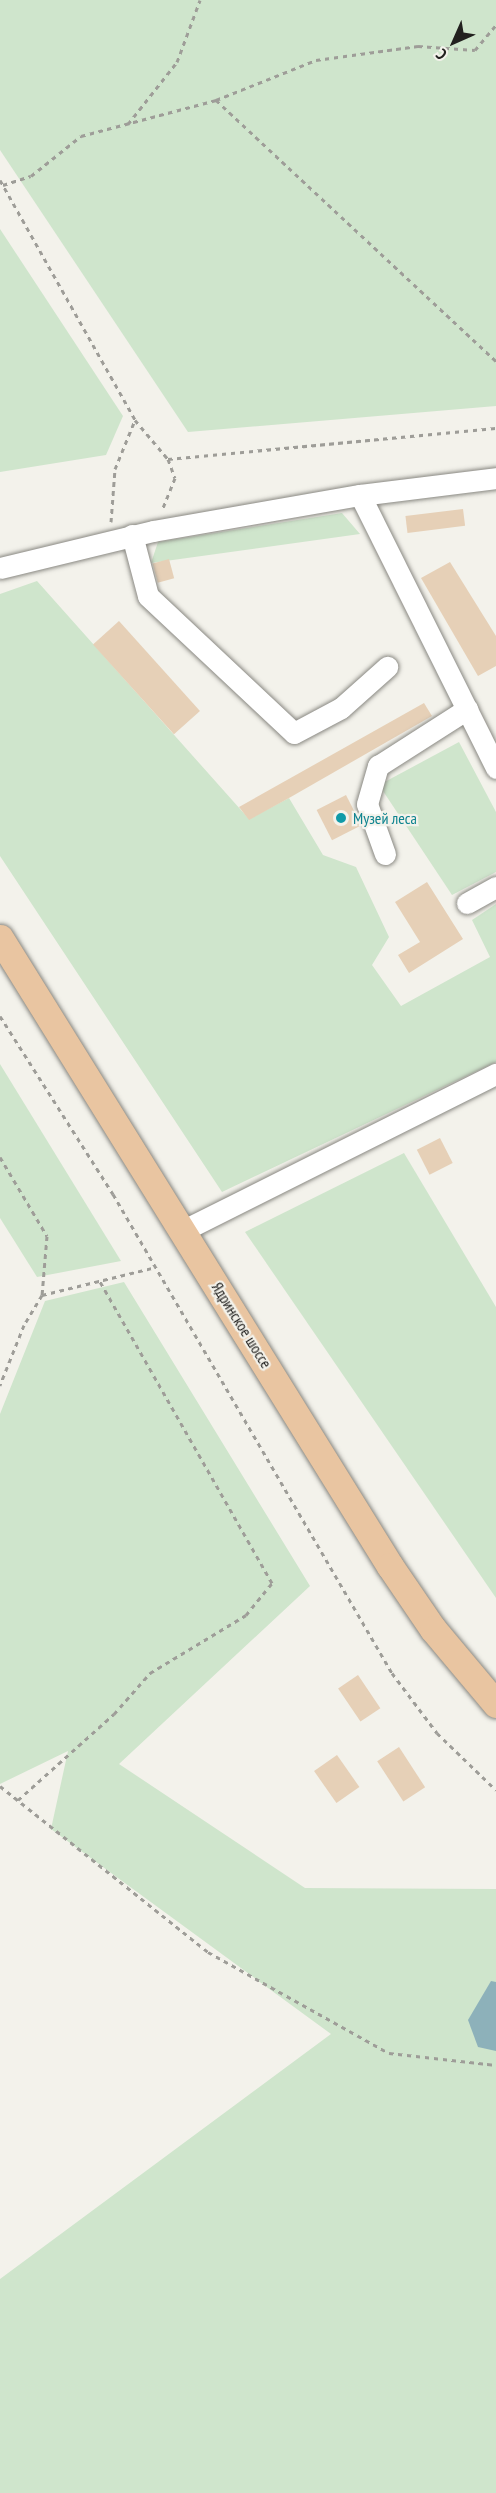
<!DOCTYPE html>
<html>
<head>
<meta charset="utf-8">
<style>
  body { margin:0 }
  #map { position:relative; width:496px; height:2493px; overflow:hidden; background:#f3f2eb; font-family:"PT Sans Narrow",sans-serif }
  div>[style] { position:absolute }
  .green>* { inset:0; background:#cfe5cc }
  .water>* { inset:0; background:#8db1ba }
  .building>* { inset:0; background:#e6d0b7; transform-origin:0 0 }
  .path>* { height:3px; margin-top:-1.5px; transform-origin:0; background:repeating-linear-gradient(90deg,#9e9d98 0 4.5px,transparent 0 9px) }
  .roads { filter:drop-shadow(0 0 2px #898882) drop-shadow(0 0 2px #898882) }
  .minor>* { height:21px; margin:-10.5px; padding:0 10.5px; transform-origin:10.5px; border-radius:10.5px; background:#fff }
  .major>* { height:27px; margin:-13.5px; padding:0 13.5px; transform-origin:13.5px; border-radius:13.5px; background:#e9c5a1 }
  .dots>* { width:16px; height:16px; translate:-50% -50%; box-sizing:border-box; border:3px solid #f3f2eb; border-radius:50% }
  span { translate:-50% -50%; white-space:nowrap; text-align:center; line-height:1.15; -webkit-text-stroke:4.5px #f3f2eb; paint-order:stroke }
  .culture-label { font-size:16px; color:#0d838f }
  .left { translate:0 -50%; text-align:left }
  .street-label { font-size:16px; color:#22211f }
  .north { position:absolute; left:424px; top:12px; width:60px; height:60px; -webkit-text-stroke:4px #f3f2eb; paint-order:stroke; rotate:225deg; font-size:16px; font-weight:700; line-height:24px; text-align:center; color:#22211f }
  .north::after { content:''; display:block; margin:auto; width:21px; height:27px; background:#22211f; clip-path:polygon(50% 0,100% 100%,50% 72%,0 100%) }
</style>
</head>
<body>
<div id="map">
  <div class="green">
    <div style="clip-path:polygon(0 0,496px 0,496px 406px,188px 432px,0 150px)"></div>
    <div style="clip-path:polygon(0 229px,123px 416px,106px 455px,0 472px)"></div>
    <div style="clip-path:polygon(342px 513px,360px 534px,151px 563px,158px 542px)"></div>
    <div style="clip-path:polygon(37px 581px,249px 819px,289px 798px,323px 855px,356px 867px,389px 937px,372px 965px,401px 1006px,490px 957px,472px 920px,496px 904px,496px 1062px,222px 1192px,0 856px,0 594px)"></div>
    <div style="clip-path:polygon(459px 742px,496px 812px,496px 872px,452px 895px,379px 785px)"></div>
    <div style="clip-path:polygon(0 1064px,121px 1261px,37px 1277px,0 1218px)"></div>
    <div style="clip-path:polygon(404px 1153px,496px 1307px,496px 1598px,245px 1232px)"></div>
    <div style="clip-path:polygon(124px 1282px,310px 1586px,119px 1764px,305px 1888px,496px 1889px,496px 2493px,0 2493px,0 2279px,331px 2034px,51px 1829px,68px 1751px,0 1784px,0 1414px,45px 1301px)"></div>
  </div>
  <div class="water">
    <div style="clip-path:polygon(491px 1981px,496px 1982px,496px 2051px,478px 2047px,468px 2020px)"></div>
  </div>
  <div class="building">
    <div style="left:463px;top:509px;width:17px;height:58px;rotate:83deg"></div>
    <div style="left:169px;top:559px;width:20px;height:17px;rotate:75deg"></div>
    <div style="clip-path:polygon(450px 562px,496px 636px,496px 666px,478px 676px,421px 578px)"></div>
    <div style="left:119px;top:621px;width:121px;height:35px;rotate:48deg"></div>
    <div style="clip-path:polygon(424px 703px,432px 716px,289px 798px,249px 820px,239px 807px)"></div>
    <div style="left:346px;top:795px;width:34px;height:33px;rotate:63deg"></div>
    <div style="clip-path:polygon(427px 882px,463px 939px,409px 973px,398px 955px,420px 942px,395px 902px)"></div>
    <div style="left:440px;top:1138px;width:28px;height:26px;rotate:63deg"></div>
    <div style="left:358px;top:1675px;width:40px;height:24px;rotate:56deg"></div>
    <div style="left:399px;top:1747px;width:48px;height:26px;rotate:57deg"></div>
    <div style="left:337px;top:1755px;width:39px;height:28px;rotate:55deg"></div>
  </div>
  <div class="path">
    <div style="left:216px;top:100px;width:383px;rotate:43deg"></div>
    <div style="left:128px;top:124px;width:79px;rotate:-51.7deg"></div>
    <div style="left:177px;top:62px;width:66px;rotate:-69.6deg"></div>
    <div style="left:0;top:180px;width:275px;rotate:60.6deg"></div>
    <div style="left:3px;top:185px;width:29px;rotate:-18deg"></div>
    <div style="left:31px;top:176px;width:64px;rotate:-38.7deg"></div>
    <div style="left:81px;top:136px;width:140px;rotate:-14.9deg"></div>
    <div style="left:216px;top:100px;width:108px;rotate:-21.8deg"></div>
    <div style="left:316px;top:60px;width:103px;rotate:-7.8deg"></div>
    <div style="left:418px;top:46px;width:57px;rotate:4deg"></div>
    <div style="left:475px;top:50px;width:33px;rotate:-50deg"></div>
    <div style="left:168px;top:459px;width:329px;rotate:-5.4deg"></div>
    <div style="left:111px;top:522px;width:53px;rotate:-85.7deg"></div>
    <div style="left:115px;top:469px;width:53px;rotate:-67.8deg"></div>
    <div style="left:135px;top:420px;width:51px;rotate:49.8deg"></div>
    <div style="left:168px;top:459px;width:20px;rotate:70deg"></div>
    <div style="left:175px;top:478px;width:35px;rotate:112deg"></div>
    <div style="left:0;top:1016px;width:211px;rotate:57.6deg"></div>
    <div style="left:113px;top:1194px;width:554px;rotate:59.78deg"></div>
    <div style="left:392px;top:1673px;width:75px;rotate:53.1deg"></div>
    <div style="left:437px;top:1733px;width:82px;rotate:44deg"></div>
    <div style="left:0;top:1157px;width:92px;rotate:59.3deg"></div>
    <div style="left:47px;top:1236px;width:59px;rotate:94.8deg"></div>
    <div style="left:42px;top:1295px;width:35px;rotate:121deg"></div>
    <div style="left:24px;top:1325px;width:65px;rotate:111.8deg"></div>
    <div style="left:42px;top:1295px;width:117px;rotate:-13.8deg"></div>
    <div style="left:0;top:1786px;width:266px;rotate:38.6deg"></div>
    <div style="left:208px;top:1952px;width:207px;rotate:29.2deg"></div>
    <div style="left:389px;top:2053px;width:108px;rotate:6.4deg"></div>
    <div style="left:18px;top:1800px;width:129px;rotate:-41.9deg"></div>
    <div style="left:114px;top:1714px;width:55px;rotate:-48.7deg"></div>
    <div style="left:150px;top:1673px;width:112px;rotate:-31.1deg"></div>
    <div style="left:246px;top:1615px;width:41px;rotate:-50.9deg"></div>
    <div style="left:272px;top:1583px;width:348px;rotate:-119.7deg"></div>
  </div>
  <div class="roads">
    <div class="minor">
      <div style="left:360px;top:495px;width:305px;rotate:63.5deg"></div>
      <div style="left:132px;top:535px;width:63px;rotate:75.3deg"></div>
      <div style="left:148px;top:596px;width:200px;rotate:43.2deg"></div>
      <div style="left:294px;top:733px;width:53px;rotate:-28deg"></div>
      <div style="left:341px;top:708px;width:62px;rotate:-41.7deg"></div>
      <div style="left:0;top:568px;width:157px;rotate:-13.6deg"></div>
      <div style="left:153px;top:531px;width:210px;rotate:-9.9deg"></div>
      <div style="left:360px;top:495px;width:137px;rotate:-7.1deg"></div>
      <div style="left:385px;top:854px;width:53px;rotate:-109.8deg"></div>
      <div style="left:367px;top:804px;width:40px;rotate:-74deg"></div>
      <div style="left:378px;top:766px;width:106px;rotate:-32.6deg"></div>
      <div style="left:467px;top:903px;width:33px;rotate:-29deg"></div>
      <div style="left:184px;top:1230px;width:349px;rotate:-26.6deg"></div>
    </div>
    <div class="major">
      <div style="left:0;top:938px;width:739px;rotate:58.16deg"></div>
      <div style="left:390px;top:1566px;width:76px;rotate:55.7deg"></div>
      <div style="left:433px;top:1629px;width:98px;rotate:50deg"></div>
    </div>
  </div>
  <div class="dots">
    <div style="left:341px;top:818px;background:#0f9aa8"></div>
  </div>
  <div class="culture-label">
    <span class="left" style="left:353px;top:818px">Музей леса</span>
  </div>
  <div class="street-label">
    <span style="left:242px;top:1325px;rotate:58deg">Ядринское шоссе</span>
  </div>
  <div class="north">С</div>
</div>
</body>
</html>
